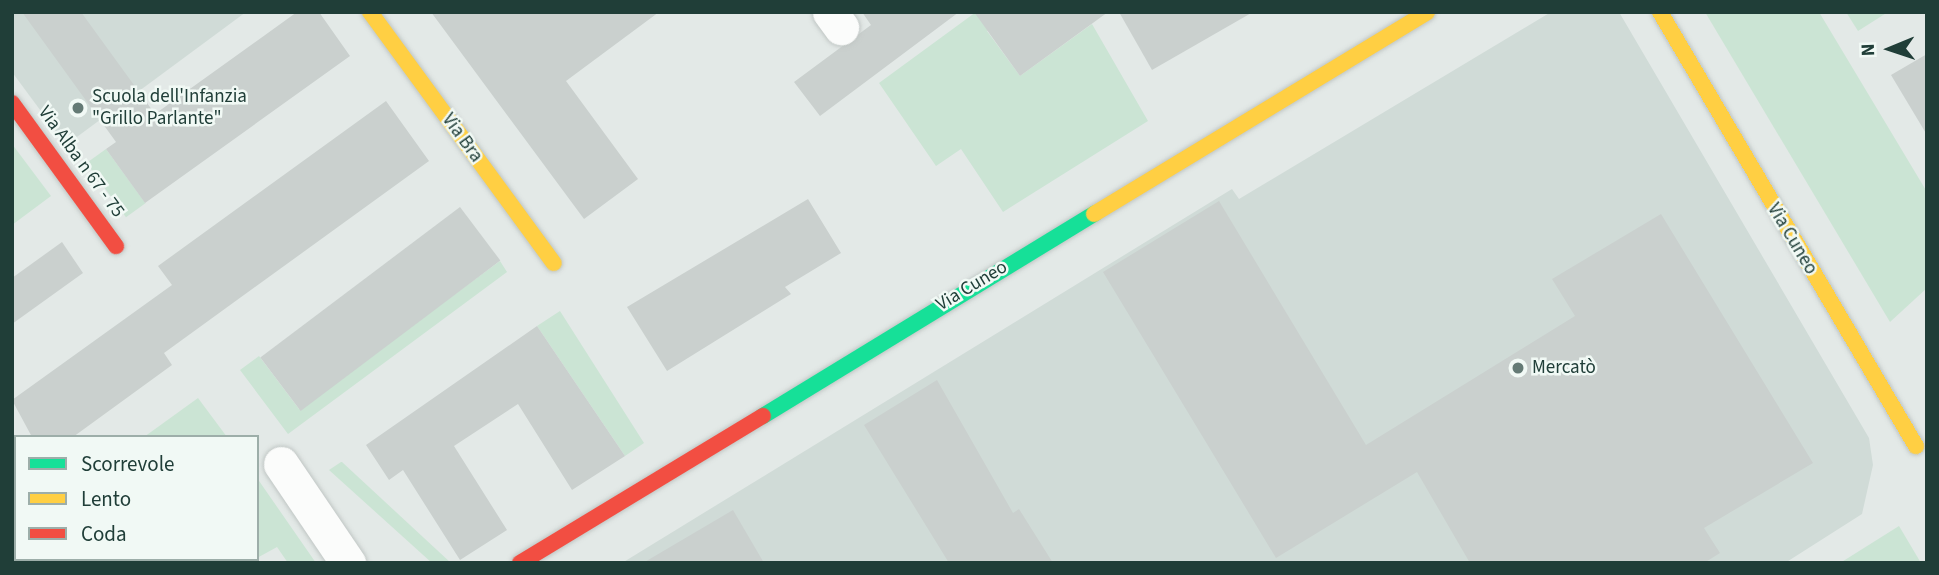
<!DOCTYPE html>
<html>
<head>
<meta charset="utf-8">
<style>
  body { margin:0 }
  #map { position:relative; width:1939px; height:575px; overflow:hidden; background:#e3e9e7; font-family:"Source Sans 3",sans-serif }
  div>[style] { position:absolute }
  .built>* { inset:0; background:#d0dbd7 }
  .green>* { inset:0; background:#cbe4d4; transform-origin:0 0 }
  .building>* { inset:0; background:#cad0ce; transform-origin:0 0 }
  .roads { filter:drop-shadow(0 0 2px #c0c6c4) drop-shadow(0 0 2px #c0c6c4) }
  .street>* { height:35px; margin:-17.5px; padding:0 17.5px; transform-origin:17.5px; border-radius:17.5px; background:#fbfcfb }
  .fast>* { height:16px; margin:-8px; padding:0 8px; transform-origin:8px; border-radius:8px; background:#16e098 }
  .slow>* { height:16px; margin:-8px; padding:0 8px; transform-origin:8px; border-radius:8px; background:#ffcf43 }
  .jam>* { height:16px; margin:-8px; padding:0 8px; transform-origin:8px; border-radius:8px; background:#f24e42 }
  .dots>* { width:19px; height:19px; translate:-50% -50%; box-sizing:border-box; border:4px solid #f1f9f5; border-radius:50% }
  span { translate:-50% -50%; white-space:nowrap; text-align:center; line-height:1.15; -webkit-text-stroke:5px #f1f9f5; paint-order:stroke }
  .poi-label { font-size:19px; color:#203e38 }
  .left { translate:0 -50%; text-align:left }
  .street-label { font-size:19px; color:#203e38 }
  .frame { position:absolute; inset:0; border:14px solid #203e38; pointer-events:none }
  .legend { position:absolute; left:14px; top:435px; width:245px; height:126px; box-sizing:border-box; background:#f1f9f5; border:2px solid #9daea9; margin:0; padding:9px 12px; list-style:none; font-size:21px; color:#203e38 }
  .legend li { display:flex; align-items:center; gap:14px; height:35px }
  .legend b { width:35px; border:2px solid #9daea9 }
  .north { position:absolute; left:1855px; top:14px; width:70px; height:70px; -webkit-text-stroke:5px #f1f9f5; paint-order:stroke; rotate:268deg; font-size:19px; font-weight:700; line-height:28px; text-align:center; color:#203e38 }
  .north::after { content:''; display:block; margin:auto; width:24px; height:32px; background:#203e38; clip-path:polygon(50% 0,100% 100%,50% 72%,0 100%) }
</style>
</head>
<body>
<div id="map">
  <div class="built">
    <div style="clip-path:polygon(12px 12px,246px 12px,66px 145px,12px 72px)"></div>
    <div style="clip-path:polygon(1551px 12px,1619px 12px,1869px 438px,1873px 465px,1862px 514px,1785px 563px,622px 563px,1232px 189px,1239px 199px)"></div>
  </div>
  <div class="green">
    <div style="clip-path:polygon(976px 12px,1013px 12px,987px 31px,1020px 76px,1092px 24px,1148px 121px,1003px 212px,961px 149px,936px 166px,879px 83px)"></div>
    <div style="clip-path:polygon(1705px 12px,1819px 12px,1927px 192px,1927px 288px,1890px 322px)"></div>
    <div style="clip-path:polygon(1846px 12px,1888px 12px,1858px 31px)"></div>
    <div style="clip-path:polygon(12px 144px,51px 196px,12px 225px)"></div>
    <div style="left:106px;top:149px;width:67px;height:24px;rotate:54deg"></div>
    <div style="clip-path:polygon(500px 261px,507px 272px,288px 434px,240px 370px,259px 356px,299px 409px)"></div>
    <div style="clip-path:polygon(560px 311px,644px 443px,625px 456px,537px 326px)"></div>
    <div style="clip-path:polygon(198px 398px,227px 437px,144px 437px)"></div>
    <div style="clip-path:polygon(341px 462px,342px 462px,451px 563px,432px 563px,329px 470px)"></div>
    <div style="clip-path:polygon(257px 478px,316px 563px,288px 563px,277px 547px,257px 558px)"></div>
    <div style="clip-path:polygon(1899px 526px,1921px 563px,1840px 563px)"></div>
    <div style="clip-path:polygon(77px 559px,164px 559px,158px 563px)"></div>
  </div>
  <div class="building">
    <div style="clip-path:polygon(22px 12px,81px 12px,155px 114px,297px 12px,319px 12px,350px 56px,145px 203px,106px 149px,116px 142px)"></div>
    <div style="clip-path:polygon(431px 12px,659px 12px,566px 81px,638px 179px,584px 219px)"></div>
    <div style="clip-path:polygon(862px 12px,959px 12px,820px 116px,794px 82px,871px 25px)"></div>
    <div style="clip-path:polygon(974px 12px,1108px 12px,1020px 76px)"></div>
    <div style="clip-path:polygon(1119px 12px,1253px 12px,1152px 70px)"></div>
    <div style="clip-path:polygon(1927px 54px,1927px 135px,1891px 75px)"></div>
    <div style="clip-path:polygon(386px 101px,429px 161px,164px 353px,172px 365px,73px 437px,32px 437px,12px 400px,172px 285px,158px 266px)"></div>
    <div style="clip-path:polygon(808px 199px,841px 253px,785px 287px,791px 294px,667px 371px,627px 307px)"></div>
    <div style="clip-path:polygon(1219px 201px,1366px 445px,1575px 316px,1552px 279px,1661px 214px,1813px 463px,1704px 528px,1720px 553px,1704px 563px,1470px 563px,1417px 472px,1276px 558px,1103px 272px)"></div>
    <div style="left:460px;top:207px;width:67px;height:250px;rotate:53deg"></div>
    <div style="clip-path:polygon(62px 242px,83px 273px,12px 324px,12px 278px)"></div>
    <div style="clip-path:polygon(537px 326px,625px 456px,572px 490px,518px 404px,454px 446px,507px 530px,460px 560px,403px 470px,389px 480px,366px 445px)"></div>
    <div style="clip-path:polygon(937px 380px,1013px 513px,1019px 509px,1053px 563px,949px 563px,864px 425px)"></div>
    <div style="clip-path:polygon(733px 510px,764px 563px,643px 563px)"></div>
  </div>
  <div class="roads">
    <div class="street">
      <div style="left:830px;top:12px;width:19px;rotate:54deg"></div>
      <div style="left:281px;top:464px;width:120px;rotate:55.9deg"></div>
    </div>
    <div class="fast">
      <div style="left:763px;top:416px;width:388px;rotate:-31.4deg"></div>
    </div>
    <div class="slow">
      <div style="left:370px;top:12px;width:311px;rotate:53.8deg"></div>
      <div style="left:1660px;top:12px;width:504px;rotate:59.47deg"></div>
      <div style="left:1094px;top:214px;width:389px;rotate:-31.2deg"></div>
    </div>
    <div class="jam">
      <div style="left:12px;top:103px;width:177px;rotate:54deg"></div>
      <div style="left:520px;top:563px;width:284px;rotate:-31.2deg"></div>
    </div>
  </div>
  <div class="dots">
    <div style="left:78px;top:108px;background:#647a75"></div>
    <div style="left:1518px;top:368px;background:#647a75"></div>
  </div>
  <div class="poi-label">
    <span class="left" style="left:92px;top:108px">Scuola dell'Infanzia<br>"Grillo Parlante"</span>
    <span class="left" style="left:1532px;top:368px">Mercatò</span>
  </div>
  <div class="street-label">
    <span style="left:462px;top:138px;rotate:54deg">Via Bra</span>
    <span style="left:81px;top:162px;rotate:54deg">Via Alba n 67 - 75</span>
    <span style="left:1792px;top:239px;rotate:59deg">Via Cuneo</span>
    <span style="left:972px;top:286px;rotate:-31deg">Via Cuneo</span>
  </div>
  <div class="frame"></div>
  <ul class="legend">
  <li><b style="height:9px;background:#16e098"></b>Scorrevole</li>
  <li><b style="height:9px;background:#ffcf43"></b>Lento</li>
  <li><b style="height:9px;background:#f24e42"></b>Coda</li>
  </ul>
  <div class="north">N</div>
</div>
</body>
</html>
